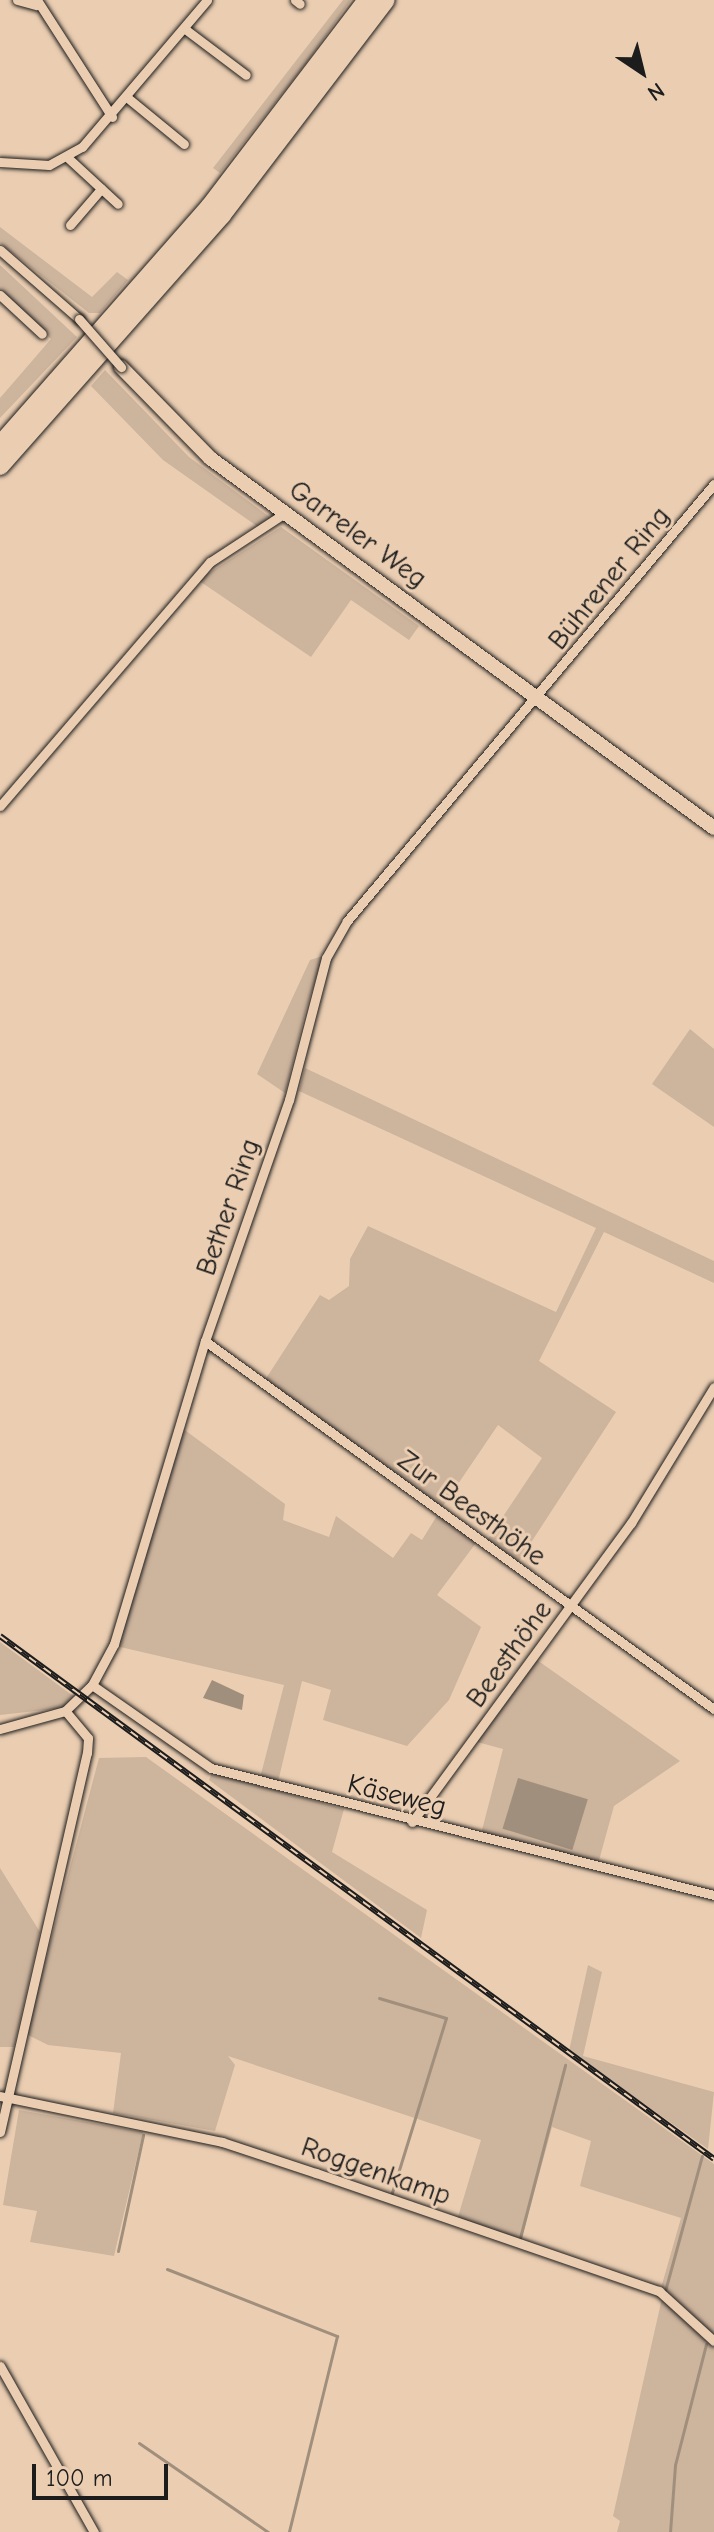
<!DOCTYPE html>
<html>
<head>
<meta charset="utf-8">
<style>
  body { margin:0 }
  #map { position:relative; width:714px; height:2532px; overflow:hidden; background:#ebceb2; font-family:"Comic Neue",sans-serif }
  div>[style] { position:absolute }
  .green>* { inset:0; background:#cdb49d }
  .water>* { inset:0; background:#a18f7d; transform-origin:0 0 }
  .stream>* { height:3px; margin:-1.5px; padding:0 1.5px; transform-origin:1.5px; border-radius:1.5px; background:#a18f7d }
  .roads { filter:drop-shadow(0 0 2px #1c1c1c) drop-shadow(0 0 2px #1c1c1c) }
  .street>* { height:9px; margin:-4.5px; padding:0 4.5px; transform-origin:4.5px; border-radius:4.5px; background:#ebceb2 }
  .secondary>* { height:14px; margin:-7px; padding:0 7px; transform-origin:7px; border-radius:7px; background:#ebceb2 }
  .highway>* { height:18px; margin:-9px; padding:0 9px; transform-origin:9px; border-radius:9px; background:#ebceb2 }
  .rail>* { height:6px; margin-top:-3px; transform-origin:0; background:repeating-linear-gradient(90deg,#ebceb2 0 9px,#1c1c1c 0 18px); box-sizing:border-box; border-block:2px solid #1c1c1c }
  .bridges { filter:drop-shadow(0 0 2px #1c1c1c) drop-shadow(0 0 2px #1c1c1c) }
  .street-bridge>* { height:9px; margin:-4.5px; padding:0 4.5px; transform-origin:4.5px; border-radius:4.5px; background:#ebceb2 }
  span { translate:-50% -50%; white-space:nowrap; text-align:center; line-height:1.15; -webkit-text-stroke:6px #ebceb2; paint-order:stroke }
  .street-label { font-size:28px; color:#1c1c1c }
  .north { position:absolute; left:602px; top:32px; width:80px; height:80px; -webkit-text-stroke:6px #ebceb2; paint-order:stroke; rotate:145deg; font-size:22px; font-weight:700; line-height:32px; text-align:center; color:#1c1c1c }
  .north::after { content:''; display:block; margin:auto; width:28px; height:36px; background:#1c1c1c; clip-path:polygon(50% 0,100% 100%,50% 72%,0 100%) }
  .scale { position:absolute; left:32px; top:2464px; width:136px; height:36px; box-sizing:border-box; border:4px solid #1c1c1c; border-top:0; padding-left:10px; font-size:24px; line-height:28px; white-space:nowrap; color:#1c1c1c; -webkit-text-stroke:6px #ebceb2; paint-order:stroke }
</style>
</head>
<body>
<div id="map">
  <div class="green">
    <div style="clip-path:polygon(343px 0,351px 0,307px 62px,220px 173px,213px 168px)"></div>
    <div style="clip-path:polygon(0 227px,92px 297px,117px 272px,128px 280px,100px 313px,89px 313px,0 243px)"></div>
    <div style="clip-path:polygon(0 265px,77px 337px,0 418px,0 398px,51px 339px,0 291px)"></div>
    <div style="clip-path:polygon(105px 370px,189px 457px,271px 518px,258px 527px,163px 460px,91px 386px)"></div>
    <div style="clip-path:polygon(281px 527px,419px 626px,409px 640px,351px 600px,311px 657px,198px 580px)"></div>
    <div style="clip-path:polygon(323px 956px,307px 1006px,285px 1093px,257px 1074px,310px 960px)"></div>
    <div style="clip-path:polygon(690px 1029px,714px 1049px,714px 1127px,652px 1084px)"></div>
    <div style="clip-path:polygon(305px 1068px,714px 1261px,714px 1283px,604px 1232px,539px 1361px,616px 1412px,517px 1564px,486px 1542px,542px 1458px,498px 1425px,441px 1509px,265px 1380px,320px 1295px,329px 1300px,349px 1286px,350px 1259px,368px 1226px,556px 1312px,596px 1228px,299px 1091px)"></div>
    <div style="clip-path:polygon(182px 1428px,285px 1504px,283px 1520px,329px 1537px,336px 1516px,393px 1558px,411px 1533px,422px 1540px,438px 1514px,476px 1543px,437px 1595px,481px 1627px,449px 1700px,407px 1746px,323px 1720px,331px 1690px,302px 1681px,278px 1782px,260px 1778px,284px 1685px,116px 1646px)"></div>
    <div style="clip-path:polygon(0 1642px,76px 1698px,63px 1708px,0 1715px)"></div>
    <div style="clip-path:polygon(537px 1660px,680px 1761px,614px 1806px,598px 1864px,481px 1834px,503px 1749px,477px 1742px)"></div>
    <div style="clip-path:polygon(146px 1757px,714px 2164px,714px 2336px,661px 2288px,681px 2218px,580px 2186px,591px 2141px,552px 2127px,521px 2241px,457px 2220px,481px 2140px,228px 2056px,235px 2065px,215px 2131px,113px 2113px,121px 2053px,48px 2045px,26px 2034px,99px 1758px)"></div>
    <div style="clip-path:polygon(212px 1773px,344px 1809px,332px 1852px,427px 1910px,421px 1938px,209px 1780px)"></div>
    <div style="clip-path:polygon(0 1868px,40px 1932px,14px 2047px,0 2047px)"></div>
    <div style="clip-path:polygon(588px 1965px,602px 1972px,583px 2056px,714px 2092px,708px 2149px,569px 2051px)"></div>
    <div style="clip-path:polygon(19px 2110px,143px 2132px,114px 2256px,30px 2242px,37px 2211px,3px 2205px)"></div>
    <div style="clip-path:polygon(662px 2298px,714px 2347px,714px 2532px,617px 2532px,620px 2521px,613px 2516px)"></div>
  </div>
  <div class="water">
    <div style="clip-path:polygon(212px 1680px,244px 1695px,242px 1710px,203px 1698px)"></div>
    <div style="left:518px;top:1778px;width:73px;height:53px;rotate:17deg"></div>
  </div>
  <div class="stream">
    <div style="left:379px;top:1998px;width:70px;rotate:16.6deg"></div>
    <div style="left:446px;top:2018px;width:186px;rotate:107.2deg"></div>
    <div style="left:520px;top:2238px;width:179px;rotate:-75.4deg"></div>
    <div style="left:118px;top:2251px;width:119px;rotate:-77.8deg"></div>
    <div style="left:167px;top:2269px;width:183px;rotate:21.5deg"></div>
    <div style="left:337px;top:2336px;width:202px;rotate:103.8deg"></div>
    <div style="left:665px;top:2291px;width:140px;rotate:-74.7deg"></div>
    <div style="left:139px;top:2443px;width:157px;rotate:34.6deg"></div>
    <div style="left:670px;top:2532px;width:67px;rotate:-85.7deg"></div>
    <div style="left:675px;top:2465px;width:125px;rotate:-75.6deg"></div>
  </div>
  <div class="roads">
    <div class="street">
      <div style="left:17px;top:0;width:20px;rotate:15deg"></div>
      <div style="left:37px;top:0;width:139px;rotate:57.3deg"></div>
      <div style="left:295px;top:0;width:6px;rotate:39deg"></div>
      <div style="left:185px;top:29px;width:76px;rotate:37deg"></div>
      <div style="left:129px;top:99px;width:71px;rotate:39.3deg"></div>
      <div style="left:67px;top:157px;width:69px;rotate:42.7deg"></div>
      <div style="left:0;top:162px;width:49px;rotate:3.5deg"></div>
      <div style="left:49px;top:165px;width:38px;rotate:-29deg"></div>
      <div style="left:82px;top:147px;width:193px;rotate:-49.6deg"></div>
      <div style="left:70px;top:225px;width:48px;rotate:-49.3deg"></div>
      <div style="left:0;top:250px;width:105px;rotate:41.1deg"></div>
      <div style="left:0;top:295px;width:57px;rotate:42.9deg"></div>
      <div style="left:0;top:806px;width:322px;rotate:-49.3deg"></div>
      <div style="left:210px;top:562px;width:90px;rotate:-33.2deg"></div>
      <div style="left:205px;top:1341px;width:628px;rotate:35.87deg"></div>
      <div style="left:92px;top:1685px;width:145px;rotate:34.9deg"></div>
      <div style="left:211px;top:1768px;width:519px;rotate:14.17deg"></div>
      <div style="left:0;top:1729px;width:67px;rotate:-15.5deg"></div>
      <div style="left:65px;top:1711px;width:37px;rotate:-44deg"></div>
      <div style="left:92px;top:1685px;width:47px;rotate:-61.8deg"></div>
      <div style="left:114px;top:1644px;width:316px;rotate:-73.3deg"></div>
      <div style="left:205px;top:1341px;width:255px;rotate:-70.8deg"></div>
      <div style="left:289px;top:1100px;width:147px;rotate:-75.4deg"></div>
      <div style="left:326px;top:958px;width:43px;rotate:-60.4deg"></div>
      <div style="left:347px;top:921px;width:571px;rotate:-49.98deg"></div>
      <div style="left:412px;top:1822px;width:371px;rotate:-53.8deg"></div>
      <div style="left:631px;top:1523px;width:159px;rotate:-58.6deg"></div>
      <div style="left:0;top:2096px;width:227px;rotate:11.7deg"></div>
      <div style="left:222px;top:2142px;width:99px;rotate:18.3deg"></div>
      <div style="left:316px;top:2173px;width:363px;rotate:19deg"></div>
      <div style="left:659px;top:2291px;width:74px;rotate:42.3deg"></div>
      <div style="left:0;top:2132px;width:389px;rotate:-77.1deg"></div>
      <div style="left:87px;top:1753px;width:15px;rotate:-86deg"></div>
      <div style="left:88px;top:1738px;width:35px;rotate:-130deg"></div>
      <div style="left:0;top:2366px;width:191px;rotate:60.5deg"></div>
    </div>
    <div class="secondary">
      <div style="left:121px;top:367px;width:127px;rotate:45.6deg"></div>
      <div style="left:210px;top:458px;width:625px;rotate:36.28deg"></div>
    </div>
    <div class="highway">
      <div style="left:0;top:445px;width:318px;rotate:-48.7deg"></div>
      <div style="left:210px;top:206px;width:259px;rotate:-52.7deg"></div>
      <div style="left:0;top:466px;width:335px;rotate:-48.5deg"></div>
      <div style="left:222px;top:215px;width:270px;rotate:-52.7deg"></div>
    </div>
  </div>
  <div class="rail">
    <div style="left:0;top:1636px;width:885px;rotate:36.22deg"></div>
  </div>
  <div class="bridges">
    <div class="street-bridge">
      <div style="left:79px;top:319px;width:64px;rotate:48.8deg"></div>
    </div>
  </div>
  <div class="street-label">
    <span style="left:358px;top:534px;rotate:36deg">Garreler Weg</span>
    <span style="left:609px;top:578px;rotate:-51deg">Bührener Ring</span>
    <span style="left:228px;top:1207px;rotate:-71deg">Bether Ring</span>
    <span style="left:472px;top:1508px;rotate:36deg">Zur Beesthöhe</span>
    <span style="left:509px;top:1654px;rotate:-54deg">Beesthöhe</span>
    <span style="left:397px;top:1795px;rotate:14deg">Käseweg</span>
    <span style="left:376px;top:2171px;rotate:19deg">Roggenkamp</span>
  </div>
  <div class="north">N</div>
  <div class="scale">100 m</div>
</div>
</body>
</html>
